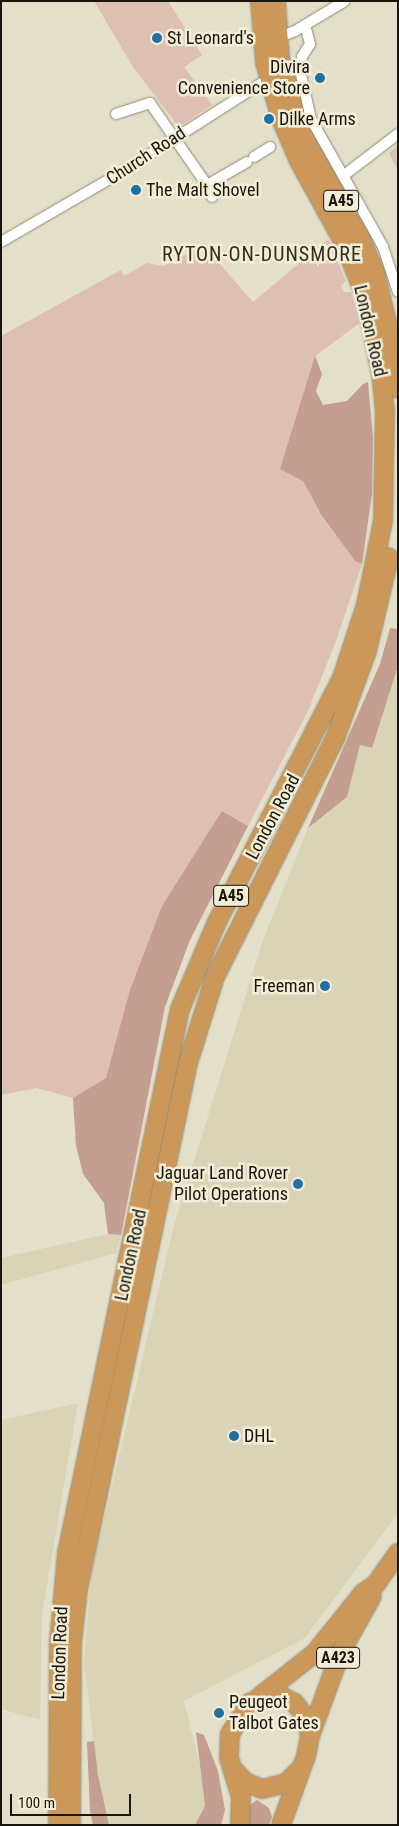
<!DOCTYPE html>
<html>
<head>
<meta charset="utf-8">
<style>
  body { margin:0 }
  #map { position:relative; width:399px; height:1826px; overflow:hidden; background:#e4dfc9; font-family:"Roboto Condensed",sans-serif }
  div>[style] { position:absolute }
  .built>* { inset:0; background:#d9d4b6 }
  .green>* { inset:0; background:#debfb4 }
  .forest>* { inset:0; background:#c39e91 }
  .roads { filter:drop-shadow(0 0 1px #8f8b76) drop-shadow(0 0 1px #8f8b76) }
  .street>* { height:10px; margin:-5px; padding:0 5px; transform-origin:5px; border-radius:5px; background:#fff }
  .highway>* { height:18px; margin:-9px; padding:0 9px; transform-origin:9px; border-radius:9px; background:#cc985a }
  .dots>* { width:14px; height:14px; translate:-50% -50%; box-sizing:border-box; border:2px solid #f1edd6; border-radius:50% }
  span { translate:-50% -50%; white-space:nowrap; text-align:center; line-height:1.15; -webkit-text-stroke:5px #f1edd6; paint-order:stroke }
  .shield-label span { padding:1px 4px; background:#f1edd6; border:1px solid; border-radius:4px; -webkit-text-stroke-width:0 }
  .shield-label { font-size:16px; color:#18160e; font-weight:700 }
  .poi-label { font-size:18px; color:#18160e }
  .left { translate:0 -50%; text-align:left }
  .right { translate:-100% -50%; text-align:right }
  .street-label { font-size:18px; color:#18160e }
  .quarter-label { font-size:20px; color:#322e1d; letter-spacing:1px }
  .frame { position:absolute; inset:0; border:2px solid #18160e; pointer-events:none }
  .scale { position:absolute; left:10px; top:1794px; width:121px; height:22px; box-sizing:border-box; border:2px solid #18160e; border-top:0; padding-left:6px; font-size:15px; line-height:18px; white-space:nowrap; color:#18160e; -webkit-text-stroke:4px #f1edd6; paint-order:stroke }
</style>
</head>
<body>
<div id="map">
  <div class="built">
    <div style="clip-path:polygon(398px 666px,398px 1513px,305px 1638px,184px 1701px,202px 1774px,205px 1806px,198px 1822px,195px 1825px,109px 1825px,98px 1775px,84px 1663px,91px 1575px,174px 1225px,263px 940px,308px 828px,347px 797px,360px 745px,372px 748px)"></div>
    <div style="clip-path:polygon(108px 1234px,121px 1235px,116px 1253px,1px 1285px,1px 1258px)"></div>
    <div style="clip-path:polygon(78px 1403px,42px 1614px,40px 1720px,1px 1709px,1px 1420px)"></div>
  </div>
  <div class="green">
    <div style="clip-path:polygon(94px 1px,168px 1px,202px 55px,184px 67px,212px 105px,179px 127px,133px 67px)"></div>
    <div style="clip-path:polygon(398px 145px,398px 171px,389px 153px)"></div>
    <div style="clip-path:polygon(328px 239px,346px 281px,341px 286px,344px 292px,351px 292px,361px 322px,315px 356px,303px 481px,321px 516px,355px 561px,362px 564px,336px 641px,308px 711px,248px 826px,222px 811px,195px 858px,106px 1078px,73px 1098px,37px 1088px,1px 1095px,1px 336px,121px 270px,124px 276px,147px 263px,163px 266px,204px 246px,253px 302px)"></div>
  </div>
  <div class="forest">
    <div style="clip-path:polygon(315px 356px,322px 374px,316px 391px,323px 405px,347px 401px,363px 384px,368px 382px,373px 437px,372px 494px,362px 564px,355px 561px,321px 515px,303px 481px,280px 469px)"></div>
    <div style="clip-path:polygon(390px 628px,398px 629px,398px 666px,372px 748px,360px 745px,347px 797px,308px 828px,380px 664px)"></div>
    <div style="clip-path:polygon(222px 811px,248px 826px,190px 940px,165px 1007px,121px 1235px,108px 1234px,104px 1203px,83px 1174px,76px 1146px,73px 1098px,106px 1078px,130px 990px,162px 906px)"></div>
    <div style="clip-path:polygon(196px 1732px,204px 1735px,218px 1771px,225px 1810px,221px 1825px,195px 1825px,205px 1806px)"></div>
    <div style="clip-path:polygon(94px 1741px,98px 1775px,109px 1825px,93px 1825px,90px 1811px,87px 1742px)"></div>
    <div style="clip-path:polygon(257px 1800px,269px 1808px,272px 1817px,269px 1825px,244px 1825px,248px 1806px)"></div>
  </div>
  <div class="roads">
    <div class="street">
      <div style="left:305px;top:25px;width:20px;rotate:75deg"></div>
      <div style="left:310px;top:44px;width:15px;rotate:122deg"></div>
      <div style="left:302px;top:57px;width:13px;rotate:99deg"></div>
      <div style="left:300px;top:70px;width:50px;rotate:77.3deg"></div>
      <div style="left:311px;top:119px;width:147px;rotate:60.6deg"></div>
      <div style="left:383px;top:247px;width:47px;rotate:71.6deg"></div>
      <div style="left:277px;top:38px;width:19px;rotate:-21deg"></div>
      <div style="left:295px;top:31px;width:58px;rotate:-31deg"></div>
      <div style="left:116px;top:114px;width:36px;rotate:-18deg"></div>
      <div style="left:150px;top:103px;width:100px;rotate:55.2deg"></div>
      <div style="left:207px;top:185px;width:13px;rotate:67deg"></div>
      <div style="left:254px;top:157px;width:19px;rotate:-32deg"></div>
      <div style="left:343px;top:176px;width:69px;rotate:-37.4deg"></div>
      <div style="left:207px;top:185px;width:46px;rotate:-29.9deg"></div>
      <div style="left:1px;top:242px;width:146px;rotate:-30.1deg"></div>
      <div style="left:127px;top:169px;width:171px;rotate:-32.6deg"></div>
    </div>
    <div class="highway">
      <div style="left:276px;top:1px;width:57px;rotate:86deg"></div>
      <div style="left:280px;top:58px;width:56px;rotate:75.5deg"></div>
      <div style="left:294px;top:112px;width:35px;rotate:68deg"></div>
      <div style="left:307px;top:144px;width:105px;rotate:60.3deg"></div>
      <div style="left:359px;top:235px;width:41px;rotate:67.2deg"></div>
      <div style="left:375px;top:273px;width:63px;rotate:76.2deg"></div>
      <div style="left:390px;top:334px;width:55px;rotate:81.6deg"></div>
      <div style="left:259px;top:1697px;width:71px;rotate:-38.2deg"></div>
      <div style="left:315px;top:1653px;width:77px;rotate:-51.3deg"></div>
      <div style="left:363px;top:1593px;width:16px;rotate:-35deg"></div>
      <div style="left:376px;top:1584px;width:38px;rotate:-55deg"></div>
      <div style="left:310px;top:1736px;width:87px;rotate:-69.9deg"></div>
      <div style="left:340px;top:1654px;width:66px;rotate:-61.1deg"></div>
      <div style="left:234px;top:1770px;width:16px;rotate:47deg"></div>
      <div style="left:245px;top:1782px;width:18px;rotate:22deg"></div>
      <div style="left:262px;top:1789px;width:25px;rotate:-14deg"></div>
      <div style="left:286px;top:1783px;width:18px;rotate:-45deg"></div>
      <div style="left:58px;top:1825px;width:182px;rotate:-89.7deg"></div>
      <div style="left:59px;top:1643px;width:90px;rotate:-84.9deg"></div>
      <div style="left:67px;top:1553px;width:556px;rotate:-78.27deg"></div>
      <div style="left:180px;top:1009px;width:95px;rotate:-67deg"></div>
      <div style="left:217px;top:922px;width:274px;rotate:-62.9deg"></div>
      <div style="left:342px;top:678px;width:77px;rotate:-71.8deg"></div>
      <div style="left:366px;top:605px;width:86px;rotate:-78.6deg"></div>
      <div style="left:383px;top:521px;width:110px;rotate:-89deg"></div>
      <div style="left:385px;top:411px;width:37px;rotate:-96deg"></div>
      <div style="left:381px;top:374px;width:80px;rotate:-101.6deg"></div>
      <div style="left:365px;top:296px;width:57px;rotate:-111.6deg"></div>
      <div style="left:344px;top:243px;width:94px;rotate:-118.8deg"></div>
      <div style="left:299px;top:161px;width:46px;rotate:-113.2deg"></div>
      <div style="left:281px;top:119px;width:59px;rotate:-105.7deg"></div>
      <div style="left:265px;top:62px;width:61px;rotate:-94.7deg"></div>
      <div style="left:71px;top:1825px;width:183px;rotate:-89.7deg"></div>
      <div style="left:72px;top:1642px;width:53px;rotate:-83.5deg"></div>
      <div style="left:78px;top:1589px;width:537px;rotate:-78.19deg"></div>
      <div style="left:188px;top:1063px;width:90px;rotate:-72.6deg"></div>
      <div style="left:215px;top:977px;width:270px;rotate:-63.3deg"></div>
      <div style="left:336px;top:736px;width:90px;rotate:-70deg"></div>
      <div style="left:367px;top:651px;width:96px;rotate:-76.7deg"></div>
      <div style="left:240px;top:1825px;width:28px;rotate:-88deg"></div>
      <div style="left:241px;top:1797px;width:41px;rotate:-107.1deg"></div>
      <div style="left:229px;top:1758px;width:24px;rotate:-88deg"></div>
      <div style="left:230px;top:1734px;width:36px;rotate:-58deg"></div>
      <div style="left:249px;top:1703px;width:21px;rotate:-19deg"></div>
      <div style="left:269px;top:1696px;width:14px;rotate:4deg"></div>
      <div style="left:283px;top:1697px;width:13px;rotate:27deg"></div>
      <div style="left:295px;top:1703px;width:17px;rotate:54deg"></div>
      <div style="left:305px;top:1717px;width:20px;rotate:75deg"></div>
      <div style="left:310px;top:1736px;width:20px;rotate:101deg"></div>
      <div style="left:306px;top:1756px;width:73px;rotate:109.9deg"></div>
    </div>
  </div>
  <div class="dots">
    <div style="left:157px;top:38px;background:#216ea1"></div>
    <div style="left:320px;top:78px;background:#216ea1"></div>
    <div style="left:269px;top:119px;background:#216ea1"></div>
    <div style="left:136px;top:190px;background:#216ea1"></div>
    <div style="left:325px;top:986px;background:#216ea1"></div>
    <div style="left:298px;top:1184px;background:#216ea1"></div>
    <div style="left:234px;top:1436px;background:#216ea1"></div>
    <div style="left:219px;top:1713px;background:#216ea1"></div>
  </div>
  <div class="shield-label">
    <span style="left:341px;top:201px">A45</span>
    <span style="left:231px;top:896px">A45</span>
    <span style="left:338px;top:1658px">A423</span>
  </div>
  <div class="poi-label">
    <span class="left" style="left:167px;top:38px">St Leonard's</span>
    <span class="right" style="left:310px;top:78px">Divira<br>Convenience Store</span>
    <span class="left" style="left:279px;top:119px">Dilke Arms</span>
    <span class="left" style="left:146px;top:190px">The Malt Shovel</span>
    <span class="right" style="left:315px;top:986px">Freeman</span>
    <span class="right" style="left:288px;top:1184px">Jaguar Land Rover<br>Pilot Operations</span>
    <span class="left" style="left:244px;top:1436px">DHL</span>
    <span class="left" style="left:229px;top:1713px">Peugeot<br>Talbot Gates</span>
  </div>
  <div class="street-label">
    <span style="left:146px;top:156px;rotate:-33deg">Church Road</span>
    <span style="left:370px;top:331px;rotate:77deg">London Road</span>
    <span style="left:273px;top:817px;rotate:-62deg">London Road</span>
    <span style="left:131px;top:1255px;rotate:-78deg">London Road</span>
    <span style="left:60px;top:1653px;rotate:-88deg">London Road</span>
  </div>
  <div class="quarter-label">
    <span style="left:262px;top:254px">RYTON-ON-DUNSMORE</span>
  </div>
  <div class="frame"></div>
  <div class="scale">100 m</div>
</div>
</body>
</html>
